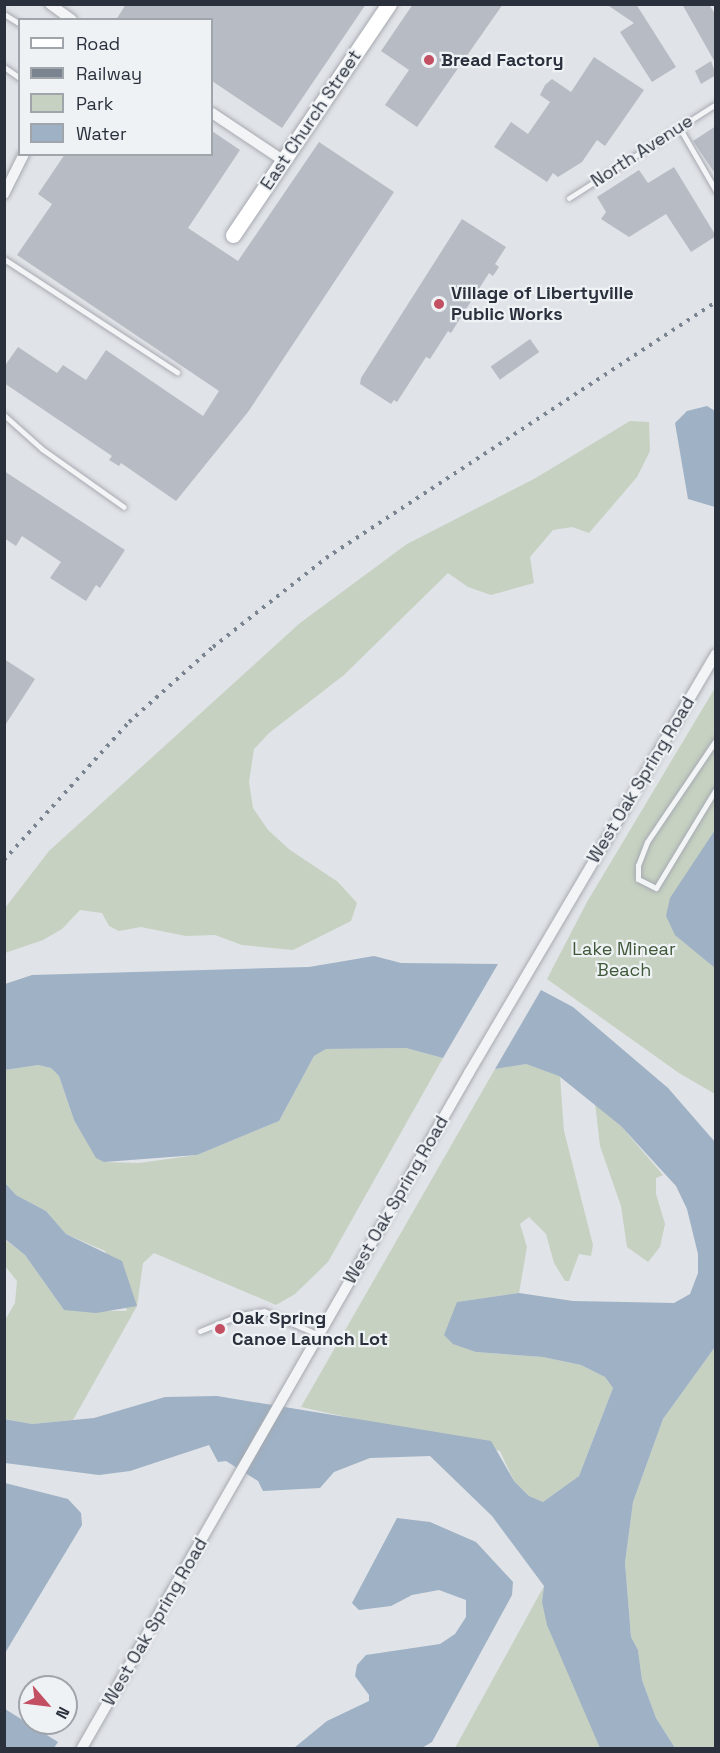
<!DOCTYPE html>
<html>
<head>
<meta charset="utf-8">
<style>
  body { margin:0 }
  #map { position:relative; width:720px; height:1753px; overflow:hidden; background:#e0e3e7; font-family:"Space Grotesk",sans-serif }
  div>[style] { position:absolute }
  .green>* { inset:0; background:#c6d1c1 }
  .water>* { inset:0; background:#9eb1c5 }
  .building>* { inset:0; background:#b7bcc4; transform-origin:0 0 }
  .roads { filter:drop-shadow(0 0 2px #a6aab1) drop-shadow(0 0 2px #a6aab1) }
  .lane>* { height:5px; margin:-2.5px; padding:0 2.5px; transform-origin:2.5px; border-radius:2.5px; background:#f2f4f6 }
  .street>* { height:10px; margin:-5px; padding:0 5px; transform-origin:5px; border-radius:5px; background:#f2f4f6 }
  .secondary>* { height:15px; margin:-7.5px; padding:0 7.5px; transform-origin:7.5px; border-radius:7.5px; background:#fff }
  .rail>* { height:4px; margin-top:-2px; transform-origin:0; background:repeating-linear-gradient(90deg,#7a8390 0 3px,transparent 0 9px) }
  .dots>* { width:16px; height:16px; translate:-50% -50%; box-sizing:border-box; border:3px solid #eff2f5; border-radius:50% }
  span { translate:-50% -50%; white-space:nowrap; text-align:center; line-height:1.15; -webkit-text-stroke:4.5px #eff2f5; paint-order:stroke }
  .poi-label { font-size:18px; color:#2a313d; font-weight:700 }
  .left { translate:0 -50%; text-align:left }
  .street-label { font-size:18px; color:#2a313d }
  .park-label { font-size:18px; color:#3f5838 }
  .frame { position:absolute; inset:0; border:6px solid #2a313d; pointer-events:none }
  .legend { position:absolute; left:18px; top:18px; width:195px; height:138px; box-sizing:border-box; background:#eff2f5; border:2px solid #a0a5ab; margin:0; padding:8px 10px; list-style:none; font-size:18px; color:#2a313d }
  .legend li { display:flex; align-items:center; gap:12px; height:30px }
  .legend b { width:30px; border:2px solid #a0a5ab }
  .north { position:absolute; left:18px; top:1675px; width:60px; height:60px; box-sizing:border-box; background:#eff2f5; border:2px solid #a0a5ab; border-radius:50%; rotate:118deg; font-size:16px; font-weight:700; line-height:24px; text-align:center; color:#2a313d }
  .north::after { content:''; display:block; margin:auto; width:21px; height:27px; background:#c24f62; clip-path:polygon(50% 0,100% 100%,50% 72%,0 100%) }
</style>
</head>
<body>
<div id="map">
  <div class="green">
    <div style="clip-path:polygon(630px 421px,649px 422px,650px 451px,637px 477px,589px 533px,572px 527px,553px 530px,530px 557px,534px 583px,491px 595px,468px 587px,448px 573px,344px 675px,269px 733px,254px 749px,249px 782px,253px 808px,268px 830px,290px 850px,338px 882px,357px 903px,351px 921px,293px 950px,242px 945px,215px 935px,186px 936px,141px 927px,119px 931px,109px 926px,102px 913px,80px 910px,62px 929px,43px 940px,5px 953px,5px 908px,49px 851px,300px 623px,407px 544px,534px 479px)"></div>
    <div style="clip-path:polygon(715px 688px,715px 861px,676px 933px,715px 967px,715px 1094px,679px 1073px,547px 979px,587px 902px)"></div>
    <div style="clip-path:polygon(406px 1048px,443px 1058px,328px 1262px,295px 1294px,276px 1305px,154px 1253px,143px 1263px,137px 1306px,73px 1420px,32px 1424px,5px 1419px,5px 1320px,15px 1303px,17px 1281px,5px 1266px,4px 1239px,25px 1255px,64px 1310px,127px 1311px,105px 1251px,66px 1234px,46px 1211px,16px 1195px,5px 1183px,5px 1070px,38px 1065px,51px 1068px,59px 1076px,74px 1120px,104px 1162px,139px 1163px,197px 1155px,279px 1121px,314px 1056px,326px 1049px)"></div>
    <div style="clip-path:polygon(526px 1064px,560px 1076px,564px 1131px,593px 1245px,591px 1256px,579px 1254px,569px 1281px,565px 1281px,554px 1263px,546px 1234px,529px 1217px,520px 1224px,527px 1247px,519px 1293px,458px 1302px,476px 1352px,543px 1357px,581px 1365px,605px 1377px,613px 1388px,579px 1476px,543px 1502px,529px 1496px,514px 1481px,500px 1451px,301px 1407px,495px 1069px)"></div>
    <div style="clip-path:polygon(595px 1103px,621px 1126px,663px 1175px,656px 1178px,656px 1194px,665px 1224px,660px 1247px,648px 1262px,627px 1247px,621px 1206px,600px 1146px)"></div>
    <div style="clip-path:polygon(715px 1347px,715px 1748px,675px 1748px,656px 1718px,642px 1680px,638px 1650px,631px 1637px,625px 1563px,633px 1502px,663px 1419px)"></div>
    <div style="clip-path:polygon(544px 1586px,542px 1602px,600px 1748px,455px 1748px)"></div>
  </div>
  <div class="water">
    <div style="clip-path:polygon(707px 406px,715px 411px,715px 507px,688px 499px,675px 423px,687px 411px)"></div>
    <div style="clip-path:polygon(715px 830px,715px 968px,675px 935px,666px 916px,670px 898px)"></div>
    <div style="clip-path:polygon(374px 956px,401px 963px,498px 964px,443px 1058px,406px 1048px,326px 1049px,314px 1056px,279px 1121px,197px 1155px,104px 1162px,96px 1158px,74px 1120px,59px 1076px,51px 1068px,38px 1065px,5px 1070px,5px 984px,32px 975px,309px 967px)"></div>
    <div style="clip-path:polygon(541px 990px,573px 1007px,668px 1088px,715px 1142px,715px 1347px,663px 1419px,633px 1502px,625px 1563px,631px 1637px,638px 1650px,642px 1680px,656px 1718px,675px 1748px,600px 1748px,547px 1625px,542px 1602px,544px 1586px,492px 1516px,430px 1456px,370px 1458px,334px 1472px,320px 1488px,263px 1491px,258px 1481px,226px 1461px,218px 1462px,209px 1445px,130px 1471px,99px 1475px,5px 1463px,4px 1419px,32px 1424px,94px 1418px,165px 1397px,217px 1396px,491px 1441px,514px 1481px,529px 1496px,543px 1502px,579px 1476px,613px 1388px,605px 1377px,581px 1365px,543px 1357px,476px 1352px,453px 1344px,444px 1335px,457px 1302px,519px 1293px,573px 1301px,674px 1303px,690px 1294px,698px 1273px,698px 1254px,687px 1209px,676px 1186px,621px 1126px,559px 1076px,526px 1064px,495px 1069px)"></div>
    <div style="clip-path:polygon(5px 1183px,16px 1195px,46px 1211px,66px 1234px,122px 1261px,137px 1306px,96px 1313px,64px 1310px,25px 1255px,5px 1239px)"></div>
    <div style="clip-path:polygon(5px 1483px,68px 1499px,81px 1513px,82px 1525px,5px 1653px)"></div>
    <div style="clip-path:polygon(397px 1518px,430px 1522px,476px 1542px,513px 1582px,512px 1595px,432px 1742px,422px 1748px,294px 1748px,327px 1721px,369px 1701px,369px 1695px,355px 1676px,357px 1665px,366px 1655px,440px 1644px,455px 1634px,466px 1617px,466px 1600px,439px 1590px,412px 1595px,391px 1606px,359px 1610px,352px 1603px)"></div>
    <div style="clip-path:polygon(5px 1709px,58px 1742px,54px 1748px,5px 1748px)"></div>
  </div>
  <div class="building">
    <div style="clip-path:polygon(126px 4px,366px 4px,282px 128px,212px 81px,212px 20px,116px 20px)"></div>
    <div style="clip-path:polygon(413px 4px,503px 4px,417px 127px,385px 105px,409px 70px,381px 51px)"></div>
    <div style="clip-path:polygon(606px 4px,636px 4px,676px 67px,652px 82px,620px 32px,634px 23px)"></div>
    <div style="clip-path:polygon(682px 4px,709px 4px,716px 16px,716px 64px)"></div>
    <div style="clip-path:polygon(594px 57px,644px 90px,605px 146px,597px 140px,582px 162px,558px 177px,553px 173px,547px 182px,494px 147px,511px 122px,528px 134px,550px 102px,540px 95px,545px 85px,552px 79px,571px 92px)"></div>
    <div style="clip-path:polygon(711px 61px,716px 75px,701px 84px,695px 71px)"></div>
    <div style="clip-path:polygon(716px 126px,716px 175px,693px 141px)"></div>
    <div style="clip-path:polygon(212px 131px,240px 150px,188px 228px,238px 261px,319px 142px,394px 192px,248px 412px,176px 501px,121px 463px,119px 466px,109px 460px,112px 456px,4px 383px,4px 367px,18px 347px,57px 373px,63px 365px,86px 380px,106px 350px,203px 416px,219px 391px,17px 255px,52px 204px,38px 194px,65px 154px,212px 154px)"></div>
    <div style="clip-path:polygon(674px 167px,716px 236px,691px 252px,666px 214px,629px 237px,601px 219px,606px 212px,597px 197px,639px 170px,648px 183px)"></div>
    <div style="clip-path:polygon(462px 219px,506px 247px,495px 264px,499px 267px,493px 276px,489px 273px,451px 333px,448px 331px,430px 359px,426px 357px,397px 402px,394px 400px,391px 404px,360px 384px,361px 378px)"></div>
    <div style="left:530px;top:339px;width:16px;height:48px;rotate:55deg"></div>
    <div style="clip-path:polygon(4px 471px,125px 550px,100px 588px,96px 585px,86px 601px,50px 578px,61px 562px,22px 536px,16px 546px,4px 538px)"></div>
    <div style="clip-path:polygon(4px 659px,35px 679px,4px 727px)"></div>
  </div>
  <div class="roads">
    <div class="lane">
      <div style="left:4px;top:14px;width:19px;rotate:32deg"></div>
      <div style="left:4px;top:67px;width:19px;rotate:35deg"></div>
      <div style="left:679px;top:127px;width:74px;rotate:60deg"></div>
      <div style="left:569px;top:198px;width:174px;rotate:-32.6deg"></div>
      <div style="left:4px;top:259px;width:207px;rotate:33.2deg"></div>
      <div style="left:4px;top:415px;width:51px;rotate:41.8deg"></div>
      <div style="left:42px;top:449px;width:100px;rotate:35.3deg"></div>
      <div style="left:716px;top:740px;width:123px;rotate:124.1deg"></div>
      <div style="left:647px;top:842px;width:25px;rotate:111deg"></div>
      <div style="left:638px;top:865px;width:14px;rotate:90deg"></div>
      <div style="left:638px;top:879px;width:20px;rotate:27deg"></div>
      <div style="left:656px;top:888px;width:116px;rotate:-58.8deg"></div>
      <div style="left:200px;top:1331px;width:43px;rotate:-21.8deg"></div>
      <div style="left:240px;top:1315px;width:24px;rotate:-9deg"></div>
      <div style="left:264px;top:1311px;width:60px;rotate:23.6deg"></div>
    </div>
    <div class="street">
      <div style="left:50px;top:4px;width:27px;rotate:36deg"></div>
      <div style="left:212px;top:113px;width:87px;rotate:33.7deg"></div>
      <div style="left:4px;top:194px;width:45px;rotate:-63.4deg"></div>
      <div style="left:82px;top:1748px;width:778px;rotate:-60.17deg"></div>
      <div style="left:469px;top:1073px;width:486px;rotate:-59.5deg"></div>
    </div>
    <div class="secondary">
      <div style="left:233px;top:235px;width:279px;rotate:-56deg"></div>
    </div>
  </div>
  <div class="rail">
    <div style="left:4px;top:860px;width:186px;rotate:-47.8deg"></div>
    <div style="left:129px;top:722px;width:113px;rotate:-41.8deg"></div>
    <div style="left:213px;top:647px;width:144px;rotate:-38.2deg"></div>
    <div style="left:326px;top:558px;width:467px;rotate:-33.3deg"></div>
  </div>
  <div class="dots">
    <div style="left:429px;top:60px;background:#c24f62"></div>
    <div style="left:439px;top:304px;background:#c24f62"></div>
    <div style="left:220px;top:1329px;background:#c24f62"></div>
  </div>
  <div class="poi-label">
    <span class="left" style="left:441px;top:60px">Bread Factory</span>
    <span class="left" style="left:451px;top:304px">Village of Libertyville<br>Public Works</span>
    <span class="left" style="left:232px;top:1329px">Oak Spring<br>Canoe Launch Lot</span>
  </div>
  <div class="street-label">
    <span style="left:311px;top:120px;rotate:-56deg">East Church Street</span>
    <span style="left:642px;top:151px;rotate:-33deg">North Avenue</span>
    <span style="left:641px;top:780px;rotate:-59deg">West Oak Spring Road</span>
    <span style="left:396px;top:1200px;rotate:-60deg">West Oak Spring Road</span>
    <span style="left:155px;top:1622px;rotate:-60deg">West Oak Spring Road</span>
  </div>
  <div class="park-label">
    <span style="left:624px;top:960px">Lake Minear<br>Beach</span>
  </div>
  <div class="frame"></div>
  <ul class="legend">
  <li><b style="height:8px;background:#fff"></b>Road</li>
  <li><b style="height:8px;background:#7a8390"></b>Railway</li>
  <li><b style="height:16px;background:#c6d1c1"></b>Park</li>
  <li><b style="height:16px;background:#9eb1c5"></b>Water</li>
  </ul>
  <div class="north">N</div>
</div>
</body>
</html>
